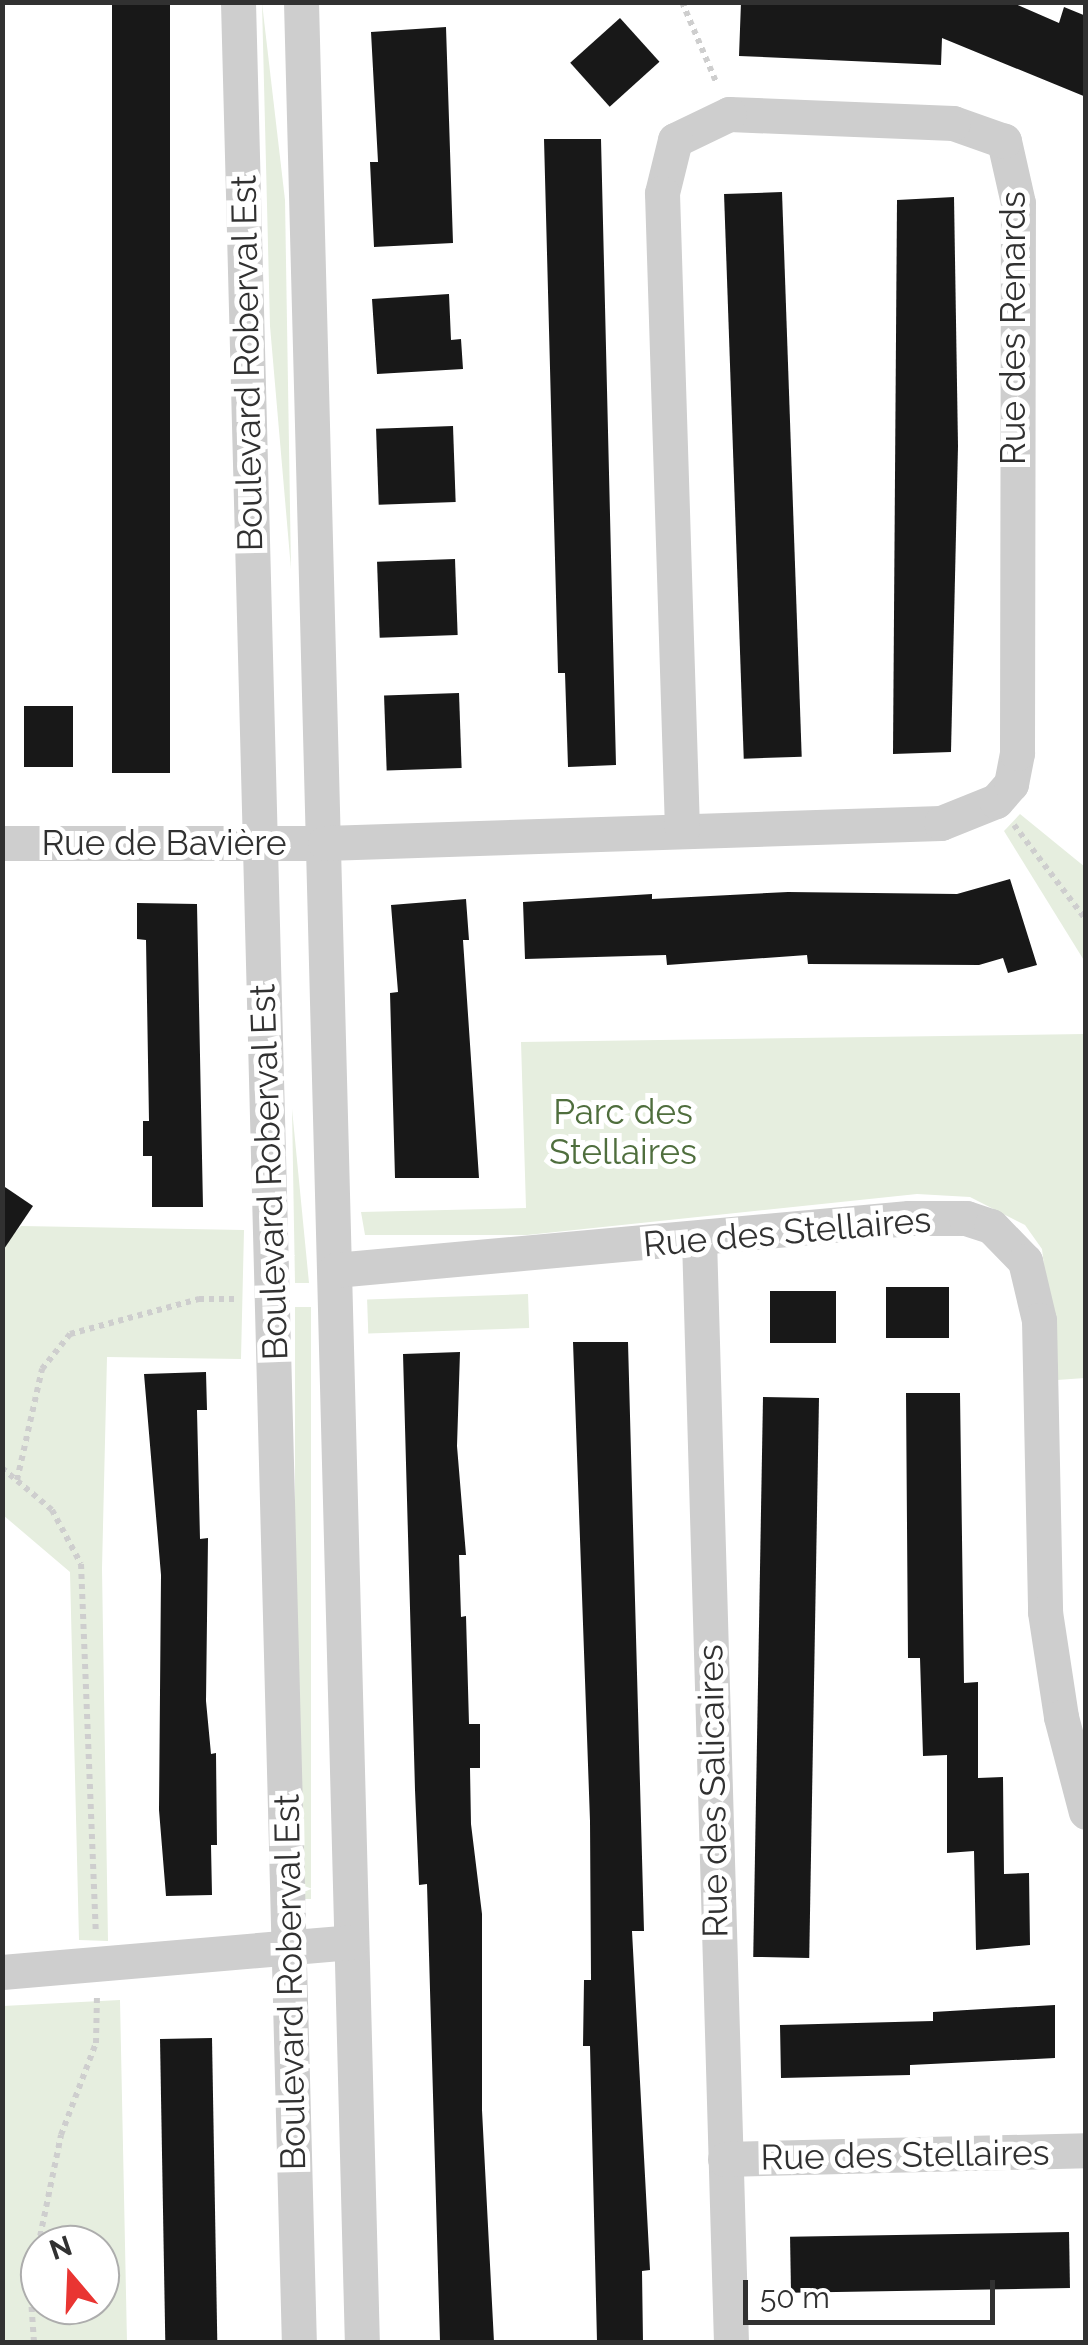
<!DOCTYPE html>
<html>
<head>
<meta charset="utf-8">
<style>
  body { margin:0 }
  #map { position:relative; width:1088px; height:2345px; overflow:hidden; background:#fff; font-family:Raleway,sans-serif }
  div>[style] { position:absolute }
  .green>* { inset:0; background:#e6eedf; transform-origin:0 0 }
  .building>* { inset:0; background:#181818; transform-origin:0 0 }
  .path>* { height:6px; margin-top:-3px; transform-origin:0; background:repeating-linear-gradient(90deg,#cecece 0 5px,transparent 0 10px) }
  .minor>* { height:35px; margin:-17.5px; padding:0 17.5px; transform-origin:17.5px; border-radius:17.5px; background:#cecece }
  span { translate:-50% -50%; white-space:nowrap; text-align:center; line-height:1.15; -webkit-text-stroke:10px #fff; paint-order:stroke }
  .street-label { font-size:35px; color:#313131 }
  .park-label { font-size:35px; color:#4f6e3d }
  .frame { position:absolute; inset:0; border:5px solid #313131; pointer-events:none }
  .north { position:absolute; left:20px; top:2225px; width:100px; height:100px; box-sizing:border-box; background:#fff; border:2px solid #adadad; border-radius:50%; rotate:341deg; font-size:28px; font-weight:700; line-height:40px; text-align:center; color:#313131 }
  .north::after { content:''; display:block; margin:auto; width:35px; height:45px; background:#e93532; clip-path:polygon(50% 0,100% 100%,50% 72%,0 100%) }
  .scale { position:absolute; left:743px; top:2280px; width:252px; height:45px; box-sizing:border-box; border:5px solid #313131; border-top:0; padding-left:12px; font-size:30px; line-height:35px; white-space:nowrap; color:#313131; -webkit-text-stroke:8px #fff; paint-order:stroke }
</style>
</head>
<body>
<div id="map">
  <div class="green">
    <div style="clip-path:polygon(262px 3px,285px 200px,291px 569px,270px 326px)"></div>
    <div style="clip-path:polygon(1020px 814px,1085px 867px,1085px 962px,1004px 831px)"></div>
    <div style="clip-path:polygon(1085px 1034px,1085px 1378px,1057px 1380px,1042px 1249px,1025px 1225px,970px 1197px,917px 1194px,527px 1235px,365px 1235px,361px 1212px,526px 1208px,521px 1042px)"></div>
    <div style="clip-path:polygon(292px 1109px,309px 1283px,295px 1283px)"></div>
    <div style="clip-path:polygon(21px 1226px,244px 1230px,241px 1359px,107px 1357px,102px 1569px,108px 1941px,79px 1940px,70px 1572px,3px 1515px,2px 1246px)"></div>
    <div style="left:528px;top:1294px;width:34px;height:161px;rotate:88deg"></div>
    <div style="left:295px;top:1307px;width:16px;height:592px"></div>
    <div style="clip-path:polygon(evenodd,120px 2000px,127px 2342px,3px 2342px,3px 2006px,120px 2000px,40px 2245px,100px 2245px,100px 2305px,40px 2305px,40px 2245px)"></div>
  </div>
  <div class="building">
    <div style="left:112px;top:2px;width:58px;height:771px"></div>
    <div style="clip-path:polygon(741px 2px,1011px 2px,1059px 23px,1064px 7px,1086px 16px,1086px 97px,942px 38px,941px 65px,739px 56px)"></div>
    <div style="left:620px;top:18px;width:59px;height:67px;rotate:48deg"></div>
    <div style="clip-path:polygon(446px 27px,453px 243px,374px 247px,370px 162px,378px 162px,371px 32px)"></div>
    <div style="clip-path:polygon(544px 139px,601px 139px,616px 765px,568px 767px,565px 673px,558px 673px)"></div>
    <div style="left:782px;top:192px;width:565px;height:58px;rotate:88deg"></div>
    <div style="clip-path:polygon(954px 197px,958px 446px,951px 752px,893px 754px,897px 200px)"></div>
    <div style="clip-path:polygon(449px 294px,451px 340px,461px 339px,463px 369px,377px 374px,372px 299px)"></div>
    <div style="left:453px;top:426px;width:76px;height:77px;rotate:88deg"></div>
    <div style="left:455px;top:559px;width:76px;height:78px;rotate:88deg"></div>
    <div style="left:459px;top:693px;width:75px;height:75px;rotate:88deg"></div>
    <div style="left:73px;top:706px;width:61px;height:49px;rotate:90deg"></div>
    <div style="clip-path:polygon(1010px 879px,1037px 965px,1008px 973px,1003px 958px,979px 965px,808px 964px,807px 955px,667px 965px,666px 955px,525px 959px,523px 902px,652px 894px,652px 899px,788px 892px,957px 894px)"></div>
    <div style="clip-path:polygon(466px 899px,469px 940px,463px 940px,479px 1178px,395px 1178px,390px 993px,398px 992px,391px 905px)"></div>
    <div style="clip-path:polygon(137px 903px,197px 904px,203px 1207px,152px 1207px,152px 1156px,143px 1156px,143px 1121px,149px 1121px,146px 940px,137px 939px)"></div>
    <div style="clip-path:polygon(2px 1185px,33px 1206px,2px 1252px)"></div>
    <div style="left:949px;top:1287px;width:51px;height:63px;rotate:90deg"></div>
    <div style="left:770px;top:1291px;width:66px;height:52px"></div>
    <div style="clip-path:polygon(573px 1342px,628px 1342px,644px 1931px,632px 1931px,650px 2270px,642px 2271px,643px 2342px,597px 2342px,590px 2046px,583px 2046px,584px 1980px,591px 1980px,590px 1821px)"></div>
    <div style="clip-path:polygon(460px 1352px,457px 1446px,466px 1555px,459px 1555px,461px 1617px,466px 1616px,469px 1724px,480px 1724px,480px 1768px,470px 1768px,471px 1824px,482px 1914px,482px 2110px,494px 2342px,440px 2342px,427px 1884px,419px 1885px,415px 1790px,403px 1354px)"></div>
    <div style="clip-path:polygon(206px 1372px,207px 1410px,197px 1410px,200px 1539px,208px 1538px,206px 1701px,211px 1754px,216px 1753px,217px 1845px,211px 1845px,212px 1895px,166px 1896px,159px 1810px,161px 1575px,144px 1374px)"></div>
    <div style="clip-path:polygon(906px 1393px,960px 1393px,964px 1683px,978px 1682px,978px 1778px,1003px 1777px,1004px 1874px,1029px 1873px,1030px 1945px,976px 1950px,974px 1851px,947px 1853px,947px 1755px,923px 1756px,920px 1658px,908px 1658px)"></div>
    <div style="left:763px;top:1397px;width:56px;height:560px;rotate:1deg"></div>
    <div style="clip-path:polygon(1055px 2005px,1055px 2058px,910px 2065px,910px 2075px,781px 2078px,780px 2025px,933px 2021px,933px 2012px)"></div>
    <div style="left:212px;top:2038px;width:304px;height:52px;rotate:89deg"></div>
    <div style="left:1069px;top:2232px;width:56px;height:279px;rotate:89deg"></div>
  </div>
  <div class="path">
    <div style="left:682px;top:2px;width:89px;rotate:66.9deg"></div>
    <div style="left:1014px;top:825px;width:119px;rotate:52.8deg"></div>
    <div style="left:2px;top:1468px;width:65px;rotate:40deg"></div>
    <div style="left:52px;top:1510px;width:61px;rotate:61.8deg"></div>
    <div style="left:81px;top:1564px;width:368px;rotate:87.7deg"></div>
    <div style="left:17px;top:1480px;width:114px;rotate:-77.3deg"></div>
    <div style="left:42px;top:1369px;width:45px;rotate:-51.3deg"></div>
    <div style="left:70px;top:1334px;width:134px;rotate:-15.2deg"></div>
    <div style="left:199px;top:1299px;width:40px"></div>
    <div style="left:34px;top:2342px;width:57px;rotate:-94deg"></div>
    <div style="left:30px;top:2285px;width:153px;rotate:-78.3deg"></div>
    <div style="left:61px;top:2135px;width:98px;rotate:-69.2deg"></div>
    <div style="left:96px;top:2043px;width:48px;rotate:-88.8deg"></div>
  </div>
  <div class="minor">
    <div style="left:238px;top:2px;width:2341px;rotate:88.51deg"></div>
    <div style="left:301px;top:2px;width:2341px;rotate:88.51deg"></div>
    <div style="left:2px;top:843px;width:323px"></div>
    <div style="left:325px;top:843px;width:616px;rotate:-1.86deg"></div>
    <div style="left:941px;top:823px;width:59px;rotate:-21.8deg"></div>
    <div style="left:996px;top:801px;width:23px;rotate:-49deg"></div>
    <div style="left:1011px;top:784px;width:32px;rotate:-79deg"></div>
    <div style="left:1017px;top:753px;width:550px;rotate:-89.9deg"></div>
    <div style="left:1018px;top:203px;width:64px;rotate:-102.7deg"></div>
    <div style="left:1004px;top:141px;width:54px;rotate:-160.6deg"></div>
    <div style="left:953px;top:123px;width:224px;rotate:-177.7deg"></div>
    <div style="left:729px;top:114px;width:60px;rotate:154.3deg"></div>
    <div style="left:675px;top:140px;width:55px;rotate:103.8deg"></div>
    <div style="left:662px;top:193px;width:637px;rotate:88.2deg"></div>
    <div style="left:699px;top:1239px;width:1103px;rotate:88.34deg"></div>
    <div style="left:335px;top:1270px;width:576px;rotate:-5.18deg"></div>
    <div style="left:909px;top:1218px;width:57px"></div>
    <div style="left:966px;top:1218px;width:26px;rotate:18deg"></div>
    <div style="left:991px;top:1226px;width:49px;rotate:45.8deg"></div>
    <div style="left:1025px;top:1261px;width:61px;rotate:76.7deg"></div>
    <div style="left:1039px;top:1320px;width:292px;rotate:88.8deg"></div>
    <div style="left:1045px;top:1612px;width:106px;rotate:81.3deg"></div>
    <div style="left:1061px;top:1717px;width:98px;rotate:75.3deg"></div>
    <div style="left:2px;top:1972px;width:350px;rotate:-4.9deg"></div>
    <div style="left:725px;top:2159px;width:361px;rotate:-1.4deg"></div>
  </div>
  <div class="street-label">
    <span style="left:1013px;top:328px;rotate:-90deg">Rue des Renards</span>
    <span style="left:247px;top:363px;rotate:-91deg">Boulevard Roberval Est</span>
    <span style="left:164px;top:843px">Rue de Bavière</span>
    <span style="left:269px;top:1172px;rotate:-92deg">Boulevard Roberval Est</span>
    <span style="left:787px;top:1232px;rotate:-5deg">Rue des Stellaires</span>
    <span style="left:713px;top:1791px;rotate:-91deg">Rue des Salicaires</span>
    <span style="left:290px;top:1982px;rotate:-91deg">Boulevard Roberval Est</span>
    <span style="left:905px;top:2155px;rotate:-1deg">Rue des Stellaires</span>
  </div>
  <div class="park-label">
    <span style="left:623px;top:1132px">Parc des<br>Stellaires</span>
  </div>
  <div class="frame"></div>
  <div class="north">N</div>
  <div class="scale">50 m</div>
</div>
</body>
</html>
